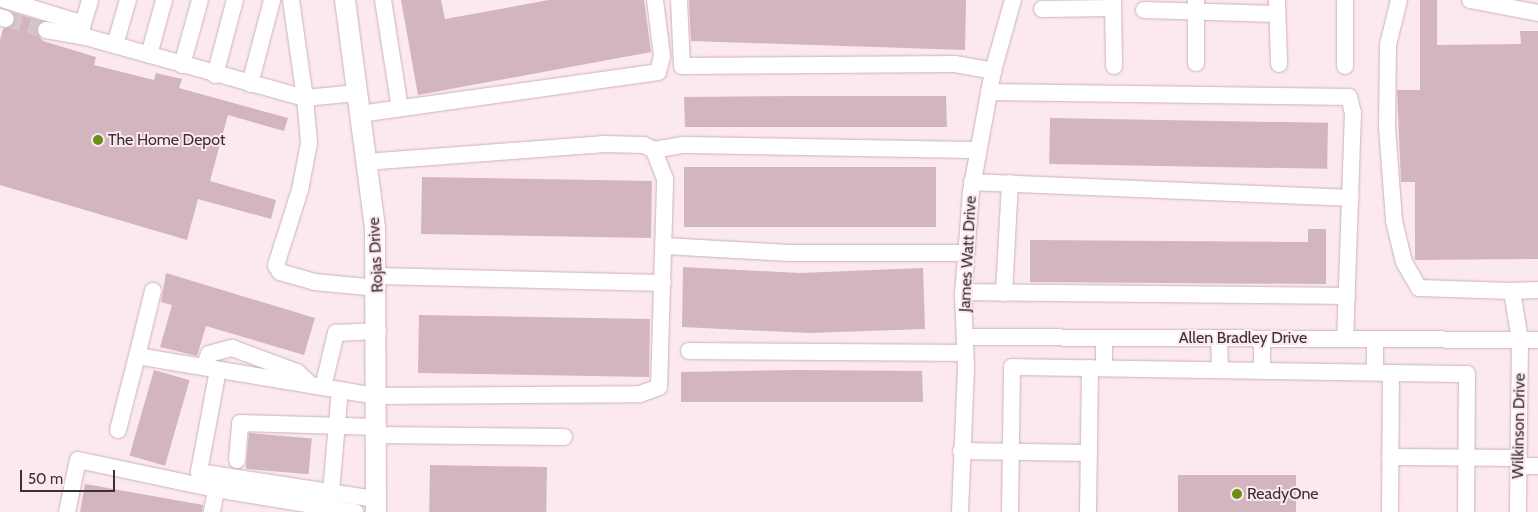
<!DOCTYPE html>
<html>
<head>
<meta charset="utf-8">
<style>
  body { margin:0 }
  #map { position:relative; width:1538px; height:512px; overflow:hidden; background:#fbe9ee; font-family:Cabin,sans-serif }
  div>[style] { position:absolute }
  .building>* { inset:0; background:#d2b5be; transform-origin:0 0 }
  .minor-tunnel>* { height:16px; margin-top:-8px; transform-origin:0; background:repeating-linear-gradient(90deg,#d5c4c9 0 16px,transparent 0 24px) }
  .roads { filter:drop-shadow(0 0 1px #cdb1b9) drop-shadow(0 0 1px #cdb1b9) }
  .minor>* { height:16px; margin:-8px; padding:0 8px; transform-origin:8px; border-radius:8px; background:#fff }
  .major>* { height:20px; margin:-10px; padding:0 10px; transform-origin:10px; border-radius:10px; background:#fff }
  .dots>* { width:14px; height:14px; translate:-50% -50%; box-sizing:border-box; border:2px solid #fbe9ee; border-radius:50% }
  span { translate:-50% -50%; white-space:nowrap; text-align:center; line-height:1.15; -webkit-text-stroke:4px #fbe9ee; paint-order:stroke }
  .poi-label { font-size:16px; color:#3b3033 }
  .left { translate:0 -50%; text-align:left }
  .street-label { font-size:16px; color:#3b3033 }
  .scale { position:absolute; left:20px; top:470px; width:95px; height:22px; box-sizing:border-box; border:2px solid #3b3033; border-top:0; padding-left:6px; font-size:15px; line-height:18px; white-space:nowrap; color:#3b3033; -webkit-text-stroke:4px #fbe9ee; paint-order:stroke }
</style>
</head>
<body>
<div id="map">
  <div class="building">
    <div style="clip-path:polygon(401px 0,441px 0,445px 19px,549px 0,644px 0,651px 52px,418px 95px)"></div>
    <div style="clip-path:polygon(689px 0,966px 0,965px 50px,691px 41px)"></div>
    <div style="clip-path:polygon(1420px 0,1437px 0,1437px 45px,1521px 44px,1520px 31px,1538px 31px,1538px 259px,1415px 260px,1415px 182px,1401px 182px,1397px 90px,1420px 90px)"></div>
    <div style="clip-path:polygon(14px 13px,41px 21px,36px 33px,43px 41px,96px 57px,94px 65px,154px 80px,156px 73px,182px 79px,179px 88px,288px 118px,284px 131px,228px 115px,210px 181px,276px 200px,271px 219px,198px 199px,187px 240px,0 185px,0 40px,3px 29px,15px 23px)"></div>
    <div style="clip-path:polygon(801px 96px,946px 96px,947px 127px,685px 127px,684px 97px)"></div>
    <div style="left:1050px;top:118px;width:278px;height:46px;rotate:1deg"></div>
    <div style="left:684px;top:167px;width:252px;height:60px"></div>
    <div style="left:422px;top:177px;width:230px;height:57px;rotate:1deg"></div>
    <div style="clip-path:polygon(1308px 229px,1326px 229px,1326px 284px,1030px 282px,1030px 240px,1308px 242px)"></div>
    <div style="clip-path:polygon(683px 267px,800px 273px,923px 268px,925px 329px,808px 333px,682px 327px)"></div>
    <div style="clip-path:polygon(166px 273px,315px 318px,304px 355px,206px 326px,197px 356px,160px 347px,172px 305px,161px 302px)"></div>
    <div style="left:419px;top:315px;width:231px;height:58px;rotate:1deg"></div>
    <div style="left:154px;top:370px;width:37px;height:89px;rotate:16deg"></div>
    <div style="clip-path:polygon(798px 370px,922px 371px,923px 402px,681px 402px,681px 372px)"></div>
    <div style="left:249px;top:433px;width:63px;height:36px;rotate:5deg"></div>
    <div style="left:430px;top:465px;width:117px;height:47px;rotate:1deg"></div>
    <div style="left:1178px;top:475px;width:118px;height:37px"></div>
    <div style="clip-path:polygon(85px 484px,203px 505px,202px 512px,80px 512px)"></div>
  </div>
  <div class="minor-tunnel">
    <div style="left:6px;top:19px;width:41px;rotate:15.4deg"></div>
  </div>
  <div class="roads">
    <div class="minor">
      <div style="left:5px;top:0;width:72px;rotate:16.9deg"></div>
      <div style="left:74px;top:21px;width:20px;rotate:53deg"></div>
      <div style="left:291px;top:0;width:99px;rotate:81.9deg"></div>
      <div style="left:305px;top:98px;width:52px;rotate:-5.5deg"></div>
      <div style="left:383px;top:0;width:109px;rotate:81.1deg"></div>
      <div style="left:679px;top:0;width:66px;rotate:87.4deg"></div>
      <div style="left:682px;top:66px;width:273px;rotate:-0.4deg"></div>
      <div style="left:955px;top:64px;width:39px;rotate:10deg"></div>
      <div style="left:1113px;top:0;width:66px;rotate:89.1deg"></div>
      <div style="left:1196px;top:0;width:63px;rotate:90deg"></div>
      <div style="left:1277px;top:0;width:64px;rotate:88.2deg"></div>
      <div style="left:1345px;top:0;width:66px;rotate:90deg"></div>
      <div style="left:1399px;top:0;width:46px;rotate:103.7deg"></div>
      <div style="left:1388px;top:45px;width:82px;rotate:90.7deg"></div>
      <div style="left:1387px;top:127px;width:94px;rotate:85.7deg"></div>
      <div style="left:1394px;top:221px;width:42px;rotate:76.3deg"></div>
      <div style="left:1404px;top:262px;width:30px;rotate:60deg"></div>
      <div style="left:1419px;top:288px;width:93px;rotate:1.8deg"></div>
      <div style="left:1512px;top:291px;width:50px;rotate:80.7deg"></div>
      <div style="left:1520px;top:340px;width:172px;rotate:90.7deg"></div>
      <div style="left:1470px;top:0;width:69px;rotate:10.8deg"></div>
      <div style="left:1042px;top:9px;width:70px;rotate:-0.8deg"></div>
      <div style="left:1144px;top:10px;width:133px;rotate:1.7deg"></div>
      <div style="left:0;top:17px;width:6px;rotate:18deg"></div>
      <div style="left:46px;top:30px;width:41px;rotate:9.9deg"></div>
      <div style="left:86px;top:37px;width:227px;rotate:15.6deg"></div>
      <div style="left:305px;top:98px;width:45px;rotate:84.9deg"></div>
      <div style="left:309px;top:143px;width:48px;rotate:100.8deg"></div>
      <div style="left:300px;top:190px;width:79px;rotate:107.7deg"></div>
      <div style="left:276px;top:265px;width:8px;rotate:60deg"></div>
      <div style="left:280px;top:272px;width:35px;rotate:16deg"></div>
      <div style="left:314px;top:282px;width:64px;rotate:5.4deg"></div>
      <div style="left:81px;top:30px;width:31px;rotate:-73deg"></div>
      <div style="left:115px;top:45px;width:47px;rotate:-73.9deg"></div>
      <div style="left:149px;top:55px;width:57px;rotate:-74.7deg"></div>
      <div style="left:182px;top:65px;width:67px;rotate:-74.5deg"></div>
      <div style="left:215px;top:75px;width:78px;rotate:-75.1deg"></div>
      <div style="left:250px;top:84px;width:87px;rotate:-75.3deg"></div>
      <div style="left:989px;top:92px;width:360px;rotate:0.8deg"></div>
      <div style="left:1349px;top:97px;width:16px;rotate:76deg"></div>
      <div style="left:1353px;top:113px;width:226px;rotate:92deg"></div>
      <div style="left:360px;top:114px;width:301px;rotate:-8deg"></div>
      <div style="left:658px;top:72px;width:16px;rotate:-76deg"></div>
      <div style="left:662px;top:56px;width:56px;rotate:-97.1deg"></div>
      <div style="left:654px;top:150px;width:28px;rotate:-10deg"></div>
      <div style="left:682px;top:145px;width:295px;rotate:1deg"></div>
      <div style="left:972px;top:182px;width:379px;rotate:2.4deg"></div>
      <div style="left:664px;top:246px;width:126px;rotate:3.2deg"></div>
      <div style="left:790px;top:253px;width:175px"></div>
      <div style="left:378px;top:276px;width:285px;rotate:1.4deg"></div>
      <div style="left:1512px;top:291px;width:26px;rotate:-2deg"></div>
      <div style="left:963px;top:292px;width:384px;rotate:0.6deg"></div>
      <div style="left:1004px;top:293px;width:110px;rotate:-86.9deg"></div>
      <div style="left:965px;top:337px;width:573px;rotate:0.3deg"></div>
      <div style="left:1219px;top:338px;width:32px;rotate:88deg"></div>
      <div style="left:1375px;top:339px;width:33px;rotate:90deg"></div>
      <div style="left:689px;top:351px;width:276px;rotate:0.4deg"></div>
      <div style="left:137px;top:356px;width:67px;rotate:-76.2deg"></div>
      <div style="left:204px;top:367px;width:14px;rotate:-69deg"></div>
      <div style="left:209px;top:354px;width:24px;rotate:-15deg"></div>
      <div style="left:232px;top:348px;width:69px;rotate:20.3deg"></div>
      <div style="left:297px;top:372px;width:19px;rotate:43deg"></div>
      <div style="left:1104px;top:368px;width:30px;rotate:-90deg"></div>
      <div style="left:218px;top:370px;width:104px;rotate:100.6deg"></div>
      <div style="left:199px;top:472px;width:179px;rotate:8.7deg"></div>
      <div style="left:1262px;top:371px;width:32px;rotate:-90deg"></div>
      <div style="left:323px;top:387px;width:56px;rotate:-76.5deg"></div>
      <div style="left:336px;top:333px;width:42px;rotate:-2.7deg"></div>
      <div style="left:118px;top:430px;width:76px;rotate:-75.6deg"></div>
      <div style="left:137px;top:356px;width:243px;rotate:9.5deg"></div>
      <div style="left:377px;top:396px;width:263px;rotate:-0.4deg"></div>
      <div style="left:640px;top:394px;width:20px;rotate:-20deg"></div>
      <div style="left:659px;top:387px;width:208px;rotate:-88.3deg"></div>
      <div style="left:665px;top:179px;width:31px;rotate:-111deg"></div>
      <div style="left:654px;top:150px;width:11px;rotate:-153deg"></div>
      <div style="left:644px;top:145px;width:40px;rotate:-178.6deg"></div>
      <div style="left:604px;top:144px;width:238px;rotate:175.7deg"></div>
      <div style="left:377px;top:435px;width:187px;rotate:0.6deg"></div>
      <div style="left:961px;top:451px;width:128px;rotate:0.9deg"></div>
      <div style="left:1390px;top:457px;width:129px;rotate:0.4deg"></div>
      <div style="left:237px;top:460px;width:37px;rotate:-85deg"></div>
      <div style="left:240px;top:423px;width:138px;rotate:1.7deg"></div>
      <div style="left:1519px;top:466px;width:19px"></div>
      <div style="left:331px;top:492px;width:102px;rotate:-85deg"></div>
      <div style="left:67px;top:512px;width:53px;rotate:-78.1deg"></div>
      <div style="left:78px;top:460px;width:141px;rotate:11.9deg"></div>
      <div style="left:212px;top:512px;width:23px;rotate:-80deg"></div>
      <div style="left:216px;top:489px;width:141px;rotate:9.4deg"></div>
      <div style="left:960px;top:512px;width:145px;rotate:-87.6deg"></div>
      <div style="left:966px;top:367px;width:71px;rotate:-92.4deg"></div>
      <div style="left:963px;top:296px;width:104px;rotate:-85.6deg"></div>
      <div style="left:971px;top:192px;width:123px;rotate:-79.7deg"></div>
      <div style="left:993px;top:71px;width:74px;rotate:-74.3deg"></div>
      <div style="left:1010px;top:512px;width:145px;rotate:-89.2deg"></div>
      <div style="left:1012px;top:367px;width:455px;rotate:0.9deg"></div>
      <div style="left:1467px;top:374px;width:138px;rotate:90.4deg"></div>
      <div style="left:1088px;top:512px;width:144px;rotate:-89.2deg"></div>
      <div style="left:1390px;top:512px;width:139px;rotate:-89.6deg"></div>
    </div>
    <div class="major">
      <div style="left:345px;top:0;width:229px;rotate:82.5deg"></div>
      <div style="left:375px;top:227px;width:285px;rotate:89.8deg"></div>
    </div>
  </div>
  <div class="dots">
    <div style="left:98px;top:140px;background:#6b8e17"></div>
    <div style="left:1237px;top:494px;background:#6b8e17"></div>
  </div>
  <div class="poi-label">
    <span class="left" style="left:108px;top:140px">The Home Depot</span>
    <span class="left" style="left:1247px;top:494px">ReadyOne</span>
  </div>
  <div class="street-label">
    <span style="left:968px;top:254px;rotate:-87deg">James Watt Drive</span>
    <span style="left:376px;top:255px;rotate:-93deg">Rojas Drive</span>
    <span style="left:1243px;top:338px">Allen Bradley Drive</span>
    <span style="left:1519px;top:426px;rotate:-89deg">Wilkinson Drive</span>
  </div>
  <div class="scale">50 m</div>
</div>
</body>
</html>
